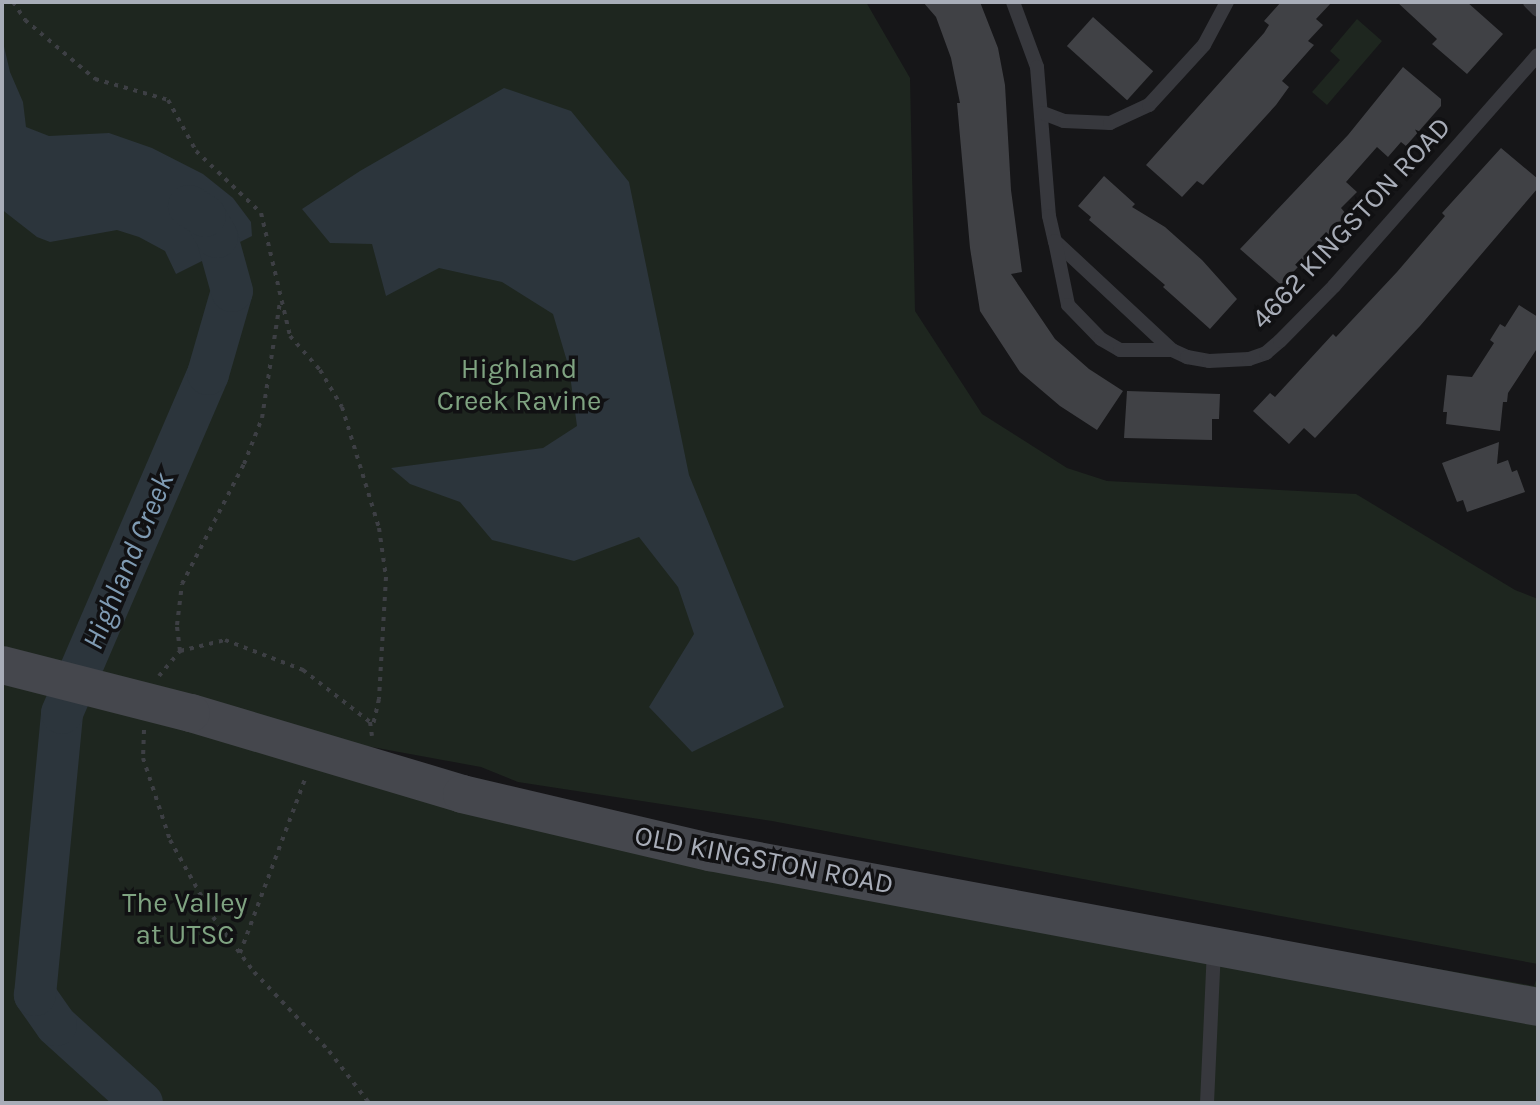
<!DOCTYPE html>
<html>
<head>
<meta charset="utf-8">
<style>
  body { margin:0 }
  #map { position:relative; width:1540px; height:1105px; overflow:hidden; background:#161618; font-family:Karla,sans-serif }
  div>[style] { position:absolute }
  .green>* { inset:0; background:#1e261f }
  .water>* { inset:0; background:#2c353c }
  .river>* { height:42px; margin:-21px; padding:0 21px; transform-origin:21px; border-radius:21px; background:#2c353c }
  .building>* { inset:0; background:#404145; transform-origin:0 0 }
  .path>* { height:4px; margin-top:-2px; transform-origin:0; background:repeating-linear-gradient(90deg,#3d3f44 0 4px,transparent 0 10px) }
  .lane>* { height:14px; margin:-7px; padding:0 7px; transform-origin:7px; border-radius:7px; background:#37383d }
  .secondary>* { height:38px; margin:-19px; padding:0 19px; transform-origin:19px; border-radius:19px; background:#45474d }
  .secondary-bridge>* { height:38px; margin:-19px; padding:0 19px; transform-origin:19px; border-radius:19px; background:#45474d }
  span { translate:-50% -50%; white-space:nowrap; text-align:center; line-height:1.15; -webkit-text-stroke:7px #111113; paint-order:stroke }
  .street-label { font-size:28px; color:#a8adb8 }
  .park-label { font-size:28px; color:#7fa381 }
  .water-label { font-size:30px; color:#7f9bb3; font-style:italic }
  .frame { position:absolute; inset:0; border:4px solid #a8adb8; pointer-events:none }
</style>
</head>
<body>
<div id="map">
  <div class="green">
    <div style="clip-path:polygon(2px 2px,866px 2px,910px 78px,915px 311px,982px 414px,1067px 468px,1107px 481px,1356px 494px,1515px 590px,1538px 599px,1538px 964px,772px 821px,518px 782px,481px 767px,339px 741px,2px 646px)"></div>
    <div style="clip-path:polygon(1357px 19px,1382px 41px,1327px 105px,1312px 92px,1340px 60px,1330px 51px)"></div>
    <div style="clip-path:polygon(2px 682px,385px 781px,1534px 986px,1538px 974px,1538px 1103px,2px 1103px)"></div>
  </div>
  <div class="water">
    <div style="clip-path:polygon(2px 38px,10px 72px,23px 102px,26px 127px,49px 136px,109px 133px,152px 148px,203px 174px,233px 198px,251px 222px,252px 236px,176px 274px,165px 251px,139px 237px,117px 230px,50px 242px,37px 237px,5px 212px,2px 209px)"></div>
    <div style="clip-path:polygon(504px 88px,571px 111px,629px 182px,689px 475px,784px 707px,692px 752px,649px 707px,694px 634px,678px 587px,639px 537px,574px 561px,492px 540px,460px 502px,410px 484px,391px 468px,543px 448px,577px 426px,569px 368px,553px 314px,502px 282px,439px 268px,386px 296px,372px 244px,330px 243px,302px 209px,360px 171px)"></div>
  </div>
  <div class="river">
    <div style="left:142px;top:1103px;width:116px;rotate:-137.8deg"></div>
    <div style="left:56px;top:1025px;width:37px;rotate:-125deg"></div>
    <div style="left:35px;top:995px;width:283px;rotate:-84.5deg"></div>
    <div style="left:62px;top:713px;width:369px;rotate:-66.7deg"></div>
    <div style="left:208px;top:374px;width:86px;rotate:-73.9deg"></div>
    <div style="left:232px;top:291px;width:56px;rotate:-105.5deg"></div>
    <div style="left:217px;top:237px;width:24px;rotate:-120deg"></div>
    <div style="left:205px;top:216px;width:19px;rotate:-148deg"></div>
  </div>
  <div class="building">
    <div style="clip-path:polygon(923px 2px,980px 2px,998px 48px,1005px 85px,1011px 190px,1022px 272px,1011px 274px,1055px 339px,1089px 369px,1123px 391px,1097px 430px,1060px 406px,1020px 372px,980px 311px,970px 248px,957px 103px,960px 103px,951px 58px,936px 17px)"></div>
    <div style="clip-path:polygon(1281px 2px,1332px 2px,1316px 19px,1323px 25px,1308px 41px,1314px 45px,1282px 81px,1289px 87px,1276px 105px,1203px 185px,1197px 181px,1182px 197px,1146px 165px,1264px 33px,1269px 25px,1264px 21px)"></div>
    <div style="clip-path:polygon(1397px 2px,1467px 2px,1503px 34px,1467px 74px,1432px 44px,1437px 39px)"></div>
    <div style="left:1093px;top:17px;width:81px;height:39px;rotate:42deg"></div>
    <div style="clip-path:polygon(1403px 67px,1441px 99px,1441px 106px,1406px 146px,1401px 142px,1388px 157px,1377px 147px,1346px 182px,1357px 192px,1341px 208px,1347px 215px,1281px 285px,1240px 249px,1348px 135px)"></div>
    <div style="clip-path:polygon(1501px 148px,1538px 179px,1538px 188px,1420px 326px,1315px 438px,1304px 428px,1289px 444px,1253px 411px,1270px 393px,1275px 397px,1333px 334px,1336px 337px,1397px 272px,1445px 216px,1442px 213px)"></div>
    <div style="clip-path:polygon(1104px 176px,1135px 204px,1132px 207px,1165px 227px,1202px 260px,1237px 299px,1210px 329px,1163px 287px,1165px 285px,1089px 220px,1091px 217px,1078px 206px)"></div>
    <div style="clip-path:polygon(1519px 305px,1538px 317px,1538px 347px,1508px 393px,1507px 402px,1503px 402px,1500px 431px,1446px 424px,1447px 412px,1443px 412px,1447px 375px,1472px 377px,1494px 343px,1490px 340px,1500px 324px,1505px 327px)"></div>
    <div style="clip-path:polygon(1127px 391px,1220px 394px,1219px 419px,1212px 419px,1212px 440px,1124px 438px)"></div>
    <div style="clip-path:polygon(1499px 442px,1497px 464px,1508px 460px,1512px 472px,1517px 470px,1525px 492px,1467px 512px,1463px 500px,1457px 502px,1442px 463px)"></div>
  </div>
  <div class="path">
    <div style="left:13px;top:2px;width:22px;rotate:56deg"></div>
    <div style="left:25px;top:20px;width:92px;rotate:40.1deg"></div>
    <div style="left:95px;top:79px;width:76px;rotate:16deg"></div>
    <div style="left:168px;top:100px;width:58px;rotate:61.2deg"></div>
    <div style="left:196px;top:151px;width:90px;rotate:43.6deg"></div>
    <div style="left:261px;top:213px;width:126px;rotate:76.7deg"></div>
    <div style="left:290px;top:336px;width:45px;rotate:48.6deg"></div>
    <div style="left:320px;top:370px;width:43px;rotate:59.3deg"></div>
    <div style="left:342px;top:407px;width:127px;rotate:73deg"></div>
    <div style="left:379px;top:528px;width:49px;rotate:81.9deg"></div>
    <div style="left:386px;top:577px;width:122px;rotate:93.3deg"></div>
    <div style="left:379px;top:699px;width:27px;rotate:103deg"></div>
    <div style="left:180px;top:651px;width:26px;rotate:-97deg"></div>
    <div style="left:177px;top:625px;width:41px;rotate:-83deg"></div>
    <div style="left:182px;top:584px;width:135px;rotate:-62.7deg"></div>
    <div style="left:244px;top:464px;width:49px;rotate:-68.6deg"></div>
    <div style="left:262px;top:418px;width:117px;rotate:-81.2deg"></div>
    <div style="left:159px;top:676px;width:33px;rotate:-50deg"></div>
    <div style="left:180px;top:651px;width:46px;rotate:-13.7deg"></div>
    <div style="left:225px;top:640px;width:84px;rotate:21deg"></div>
    <div style="left:303px;top:670px;width:85px;rotate:37.8deg"></div>
    <div style="left:370px;top:722px;width:14px;rotate:82deg"></div>
    <div style="left:144px;top:730px;width:28px;rotate:92deg"></div>
    <div style="left:143px;top:758px;width:86px;rotate:71.8deg"></div>
    <div style="left:170px;top:840px;width:88px;rotate:60.8deg"></div>
    <div style="left:213px;top:917px;width:69px;rotate:53.3deg"></div>
    <div style="left:254px;top:972px;width:109px;rotate:46.5deg"></div>
    <div style="left:329px;top:1051px;width:66px;rotate:52.4deg"></div>
    <div style="left:240px;top:953px;width:186px;rotate:-69.5deg"></div>
  </div>
  <div class="lane">
    <div style="left:1013px;top:2px;width:69px;rotate:69.7deg"></div>
    <div style="left:1037px;top:67px;width:149px;rotate:85.4deg"></div>
    <div style="left:1049px;top:216px;width:26px;rotate:77deg"></div>
    <div style="left:1055px;top:241px;width:160px;rotate:43deg"></div>
    <div style="left:1172px;top:350px;width:17px;rotate:25deg"></div>
    <div style="left:1187px;top:357px;width:22px;rotate:10deg"></div>
    <div style="left:1209px;top:361px;width:40px;rotate:-2.9deg"></div>
    <div style="left:1249px;top:359px;width:18px;rotate:-19deg"></div>
    <div style="left:1266px;top:353px;width:18px;rotate:-41deg"></div>
    <div style="left:1280px;top:341px;width:77px;rotate:-45.5deg"></div>
    <div style="left:1334px;top:286px;width:308px;rotate:-48.6deg"></div>
    <div style="left:1530px;top:2px;width:11px;rotate:45deg"></div>
    <div style="left:1043px;top:113px;width:22px;rotate:21deg"></div>
    <div style="left:1064px;top:121px;width:46px;rotate:2.5deg"></div>
    <div style="left:1110px;top:123px;width:43px;rotate:-24.8deg"></div>
    <div style="left:1149px;top:105px;width:81px;rotate:-47.5deg"></div>
    <div style="left:1204px;top:45px;width:49px;rotate:-61.9deg"></div>
    <div style="left:1055px;top:241px;width:65px;rotate:78.5deg"></div>
    <div style="left:1068px;top:305px;width:47px;rotate:45.9deg"></div>
    <div style="left:1101px;top:339px;width:22px;rotate:30deg"></div>
    <div style="left:1120px;top:350px;width:52px"></div>
    <div style="left:1207px;top:1103px;width:153px;rotate:-87.4deg"></div>
  </div>
  <div class="secondary">
    <div style="left:191px;top:713px;width:283px;rotate:16.6deg"></div>
    <div style="left:462px;top:794px;width:255px;rotate:13.2deg"></div>
    <div style="left:710px;top:852px;width:842px;rotate:10.6deg"></div>
  </div>
  <div class="secondary-bridge">
    <div style="left:2px;top:665px;width:195px;rotate:14.3deg"></div>
  </div>
  <div class="street-label">
    <span style="left:1351px;top:223px;rotate:-47deg">4662 KINGSTON ROAD</span>
    <span style="left:764px;top:860px;rotate:11deg">OLD KINGSTON ROAD</span>
  </div>
  <div class="park-label">
    <span style="left:519px;top:385px">Highland<br>Creek Ravine</span>
    <span style="left:185px;top:919px">The Valley<br>at UTSC</span>
  </div>
  <div class="water-label">
    <span style="left:128px;top:561px;rotate:-67deg">Highland Creek</span>
  </div>
  <div class="frame"></div>
</div>
</body>
</html>
